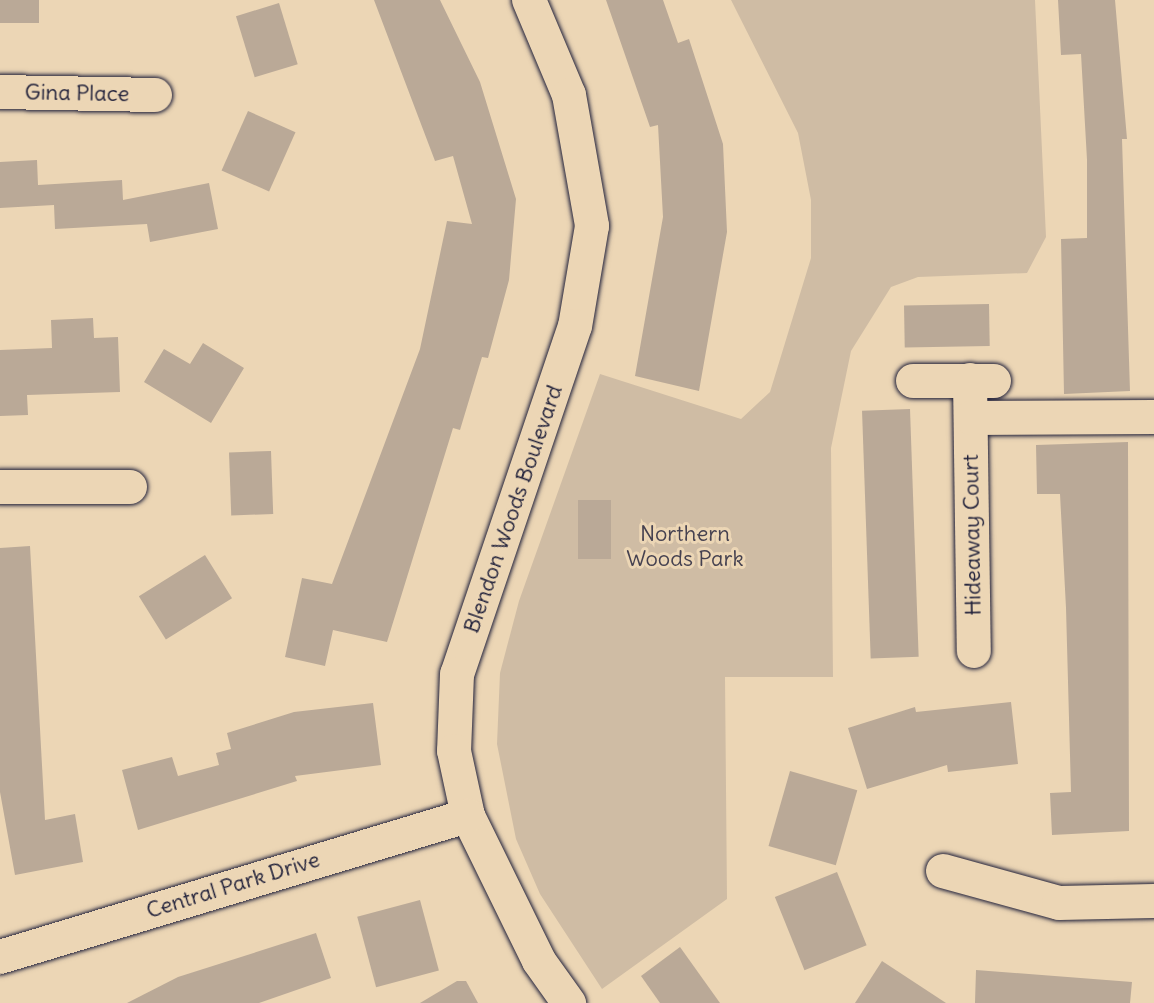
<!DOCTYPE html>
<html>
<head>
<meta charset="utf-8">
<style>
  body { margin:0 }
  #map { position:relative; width:1154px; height:1003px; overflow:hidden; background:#ecd6b5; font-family:Delius,sans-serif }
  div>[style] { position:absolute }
  .green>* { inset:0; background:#cfbca4 }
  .building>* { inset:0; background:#baa997; transform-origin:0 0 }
  .roads { filter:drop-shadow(0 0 2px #22223b) drop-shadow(0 0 2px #22223b) }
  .minor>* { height:34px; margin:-17px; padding:0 17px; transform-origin:17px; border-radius:17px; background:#ecd6b5 }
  span { translate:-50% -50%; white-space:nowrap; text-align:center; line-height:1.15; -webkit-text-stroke:6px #ecd6b5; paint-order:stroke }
  .street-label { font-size:22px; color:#22223b }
  .park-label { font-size:22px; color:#454150 }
</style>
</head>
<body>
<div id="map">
  <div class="green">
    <div style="clip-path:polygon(731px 0,1035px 0,1046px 237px,1027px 273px,918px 277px,891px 287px,851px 351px,831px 448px,833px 677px,725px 677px,727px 899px,602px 989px,540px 894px,516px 839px,497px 744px,500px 673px,519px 601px,600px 374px,741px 419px,770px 392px,811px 258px,811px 200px,798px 133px)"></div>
  </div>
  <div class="building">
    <div style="left:0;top:0;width:39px;height:23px"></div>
    <div style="clip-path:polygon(374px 0,440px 0,480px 82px,516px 199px,509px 280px,488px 358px,482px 357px,460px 430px,453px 428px,387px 642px,333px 630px,325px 666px,285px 657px,302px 578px,332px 584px,420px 349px,447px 221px,472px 224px,453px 156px,435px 161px)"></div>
    <div style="clip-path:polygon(606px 0,663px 0,678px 43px,689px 39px,723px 144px,727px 232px,699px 391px,635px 376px,663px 217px,658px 125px,650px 127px)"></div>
    <div style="clip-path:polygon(1058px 0,1115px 0,1127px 139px,1122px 139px,1130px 391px,1064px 394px,1061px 239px,1087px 238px,1087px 160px,1081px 54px,1061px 55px)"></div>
    <div style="left:279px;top:3px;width:64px;height:45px;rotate:73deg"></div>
    <div style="left:248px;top:111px;width:52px;height:65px;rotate:24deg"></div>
    <div style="clip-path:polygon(37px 160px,38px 185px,122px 180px,123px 200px,209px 183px,218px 229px,150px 242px,147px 224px,55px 229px,54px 205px,0 208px,0 162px)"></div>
    <div style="left:989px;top:304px;width:42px;height:85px;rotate:89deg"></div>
    <div style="clip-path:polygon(93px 318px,94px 338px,118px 337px,120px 392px,27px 395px,28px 415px,0 416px,0 350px,52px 348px,51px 320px)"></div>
    <div style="clip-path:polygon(203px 343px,244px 368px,211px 423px,144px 382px,164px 349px,190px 364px)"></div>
    <div style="left:910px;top:409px;width:248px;height:48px;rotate:88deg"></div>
    <div style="clip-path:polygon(1128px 442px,1129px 831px,1052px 835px,1050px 793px,1071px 792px,1066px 608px,1060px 494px,1037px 494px,1036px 445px)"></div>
    <div style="left:271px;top:451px;width:63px;height:42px;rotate:88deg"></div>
    <div style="left:578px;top:500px;width:33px;height:59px"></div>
    <div style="clip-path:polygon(30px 546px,45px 820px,75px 814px,83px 862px,15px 875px,0 792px,0 548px)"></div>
    <div style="left:205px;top:555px;width:51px;height:78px;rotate:58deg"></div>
    <div style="clip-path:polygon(1011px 702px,1018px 764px,948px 772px,947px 765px,867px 789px,848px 728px,915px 707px,916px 712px)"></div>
    <div style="clip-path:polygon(373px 703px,381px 765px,295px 776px,297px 781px,138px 830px,122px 770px,172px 757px,178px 776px,219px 765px,216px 753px,231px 749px,227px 733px,294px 712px)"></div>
    <div style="left:790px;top:771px;width:70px;height:78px;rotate:16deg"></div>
    <div style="left:837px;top:872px;width:79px;height:67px;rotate:68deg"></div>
    <div style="left:420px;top:900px;width:73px;height:65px;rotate:75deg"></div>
    <div style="clip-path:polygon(316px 933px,331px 978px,259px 1003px,127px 1003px,178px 977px)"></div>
    <div style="clip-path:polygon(680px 947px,720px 1003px,660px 1003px,641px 976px)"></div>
    <div style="clip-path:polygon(882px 961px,946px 1003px,855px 1003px)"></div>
    <div style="clip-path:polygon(976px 970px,1132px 982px,1130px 1003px,975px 1003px)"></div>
    <div style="clip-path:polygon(457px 981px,466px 981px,478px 1003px,420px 1003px)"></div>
  </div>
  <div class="roads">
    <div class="minor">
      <div style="left:529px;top:0;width:103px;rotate:67.2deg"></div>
      <div style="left:569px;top:95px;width:133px;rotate:80deg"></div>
      <div style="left:592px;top:226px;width:101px;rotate:99.6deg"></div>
      <div style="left:575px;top:326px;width:367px;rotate:108.7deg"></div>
      <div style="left:457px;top:674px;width:77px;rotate:92.2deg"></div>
      <div style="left:454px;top:751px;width:66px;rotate:77.8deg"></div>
      <div style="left:468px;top:816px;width:161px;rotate:63.9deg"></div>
      <div style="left:539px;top:961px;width:52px;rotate:54.5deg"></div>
      <div style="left:0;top:92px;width:155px;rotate:1.1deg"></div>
      <div style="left:970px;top:380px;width:271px;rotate:89.2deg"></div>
      <div style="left:913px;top:381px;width:81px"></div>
      <div style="left:971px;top:418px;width:183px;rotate:-0.3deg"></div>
      <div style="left:0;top:487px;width:130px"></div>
      <div style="left:943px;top:871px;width:120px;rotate:15.4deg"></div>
      <div style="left:1059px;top:903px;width:95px;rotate:-1.2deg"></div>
      <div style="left:0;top:957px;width:489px;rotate:-16.8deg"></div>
    </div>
  </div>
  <div class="street-label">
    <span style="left:77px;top:93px;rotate:1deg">Gina Place</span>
    <span style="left:513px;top:509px;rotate:-71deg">Blendon Woods Boulevard</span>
    <span style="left:972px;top:535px;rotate:-91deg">Hideaway Court</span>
    <span style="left:233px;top:885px;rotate:-17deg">Central Park Drive</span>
  </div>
  <div class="park-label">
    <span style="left:685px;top:546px">Northern<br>Woods Park</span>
  </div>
</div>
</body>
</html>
